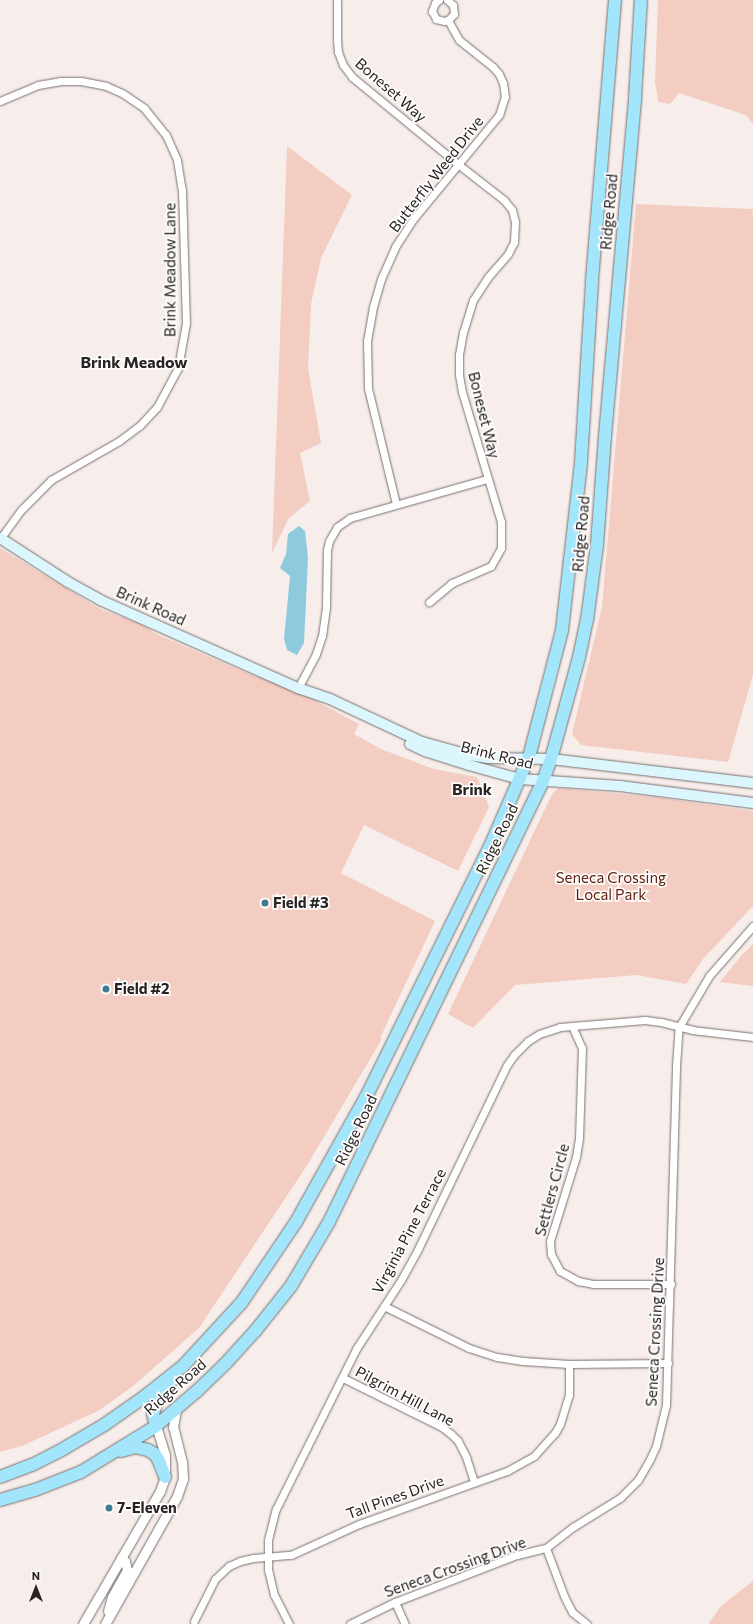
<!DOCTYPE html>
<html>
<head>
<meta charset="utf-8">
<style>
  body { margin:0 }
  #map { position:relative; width:753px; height:1624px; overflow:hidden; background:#f7eeeb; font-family:Commissioner,sans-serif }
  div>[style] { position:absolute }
  .green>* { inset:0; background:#f3ccc2 }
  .water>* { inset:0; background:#8ec9de }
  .roads { filter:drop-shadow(0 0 1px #78706e) drop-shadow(0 0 1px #78706e) }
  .minor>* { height:7px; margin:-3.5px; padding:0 3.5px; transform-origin:3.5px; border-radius:3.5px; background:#fff }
  .tertiary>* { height:9px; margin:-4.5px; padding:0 4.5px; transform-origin:4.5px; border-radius:4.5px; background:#fff }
  .secondary>* { height:10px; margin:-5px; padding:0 5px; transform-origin:5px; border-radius:5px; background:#dcf6fe }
  .trunk>* { height:12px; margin:-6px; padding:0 6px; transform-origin:6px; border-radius:6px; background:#a3e6fc }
  .dots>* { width:11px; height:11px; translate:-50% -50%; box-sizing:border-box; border:2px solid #fffdfc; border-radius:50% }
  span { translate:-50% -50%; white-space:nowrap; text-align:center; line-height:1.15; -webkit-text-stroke:3.5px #fffdfc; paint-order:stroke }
  .street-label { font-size:15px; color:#262322 }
  .park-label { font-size:15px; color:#622210 }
  .poi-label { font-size:15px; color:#262322; font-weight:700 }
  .left { translate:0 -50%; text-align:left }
  .neighbourhood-label { font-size:16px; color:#262322; font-weight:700 }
  .north { position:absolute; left:16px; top:1568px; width:40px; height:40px; -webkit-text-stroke:3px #fffdfc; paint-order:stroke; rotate:0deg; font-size:11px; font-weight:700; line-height:16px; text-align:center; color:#262322 }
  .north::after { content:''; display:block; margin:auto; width:14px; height:18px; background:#262322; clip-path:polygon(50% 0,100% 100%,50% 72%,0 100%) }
</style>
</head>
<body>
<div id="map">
  <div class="green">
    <div style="clip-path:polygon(658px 0,753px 0,753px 124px,746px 115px,679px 93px,670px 104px,658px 102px,655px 81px)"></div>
    <div style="clip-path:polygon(287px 146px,352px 195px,321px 258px,311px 304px,308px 368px,321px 443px,300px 453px,310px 501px,289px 518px,272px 553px)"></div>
    <div style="clip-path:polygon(636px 204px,753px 209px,753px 675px,728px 762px,581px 745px,572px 734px,602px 607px)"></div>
    <div style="clip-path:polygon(0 548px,102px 610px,139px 623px,158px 635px,259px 678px,260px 671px,359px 724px,354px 734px,381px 749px,434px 769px,477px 777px,489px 807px,458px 871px,364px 825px,341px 873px,435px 921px,380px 1038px,382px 1039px,306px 1167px,199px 1328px,132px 1387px,98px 1411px,22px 1446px,0 1452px)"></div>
    <div style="clip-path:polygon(558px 788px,654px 797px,753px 811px,753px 906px,703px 959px,686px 984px,637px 975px,515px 985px,473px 1028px,448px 1014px,552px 794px)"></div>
    <div style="clip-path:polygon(753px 944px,753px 986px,720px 982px,740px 957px)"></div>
    <div style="clip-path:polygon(753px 1581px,753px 1624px,708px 1624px,722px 1605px)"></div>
  </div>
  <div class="water">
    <div style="clip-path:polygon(299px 526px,305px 531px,308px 558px,304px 643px,297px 655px,287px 650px,284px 639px,290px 576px,280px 568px,286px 554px,288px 534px)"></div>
  </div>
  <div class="roads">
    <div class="minor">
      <div style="left:337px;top:0;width:39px;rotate:90deg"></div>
      <div style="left:337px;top:39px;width:13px;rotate:86deg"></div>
      <div style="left:338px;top:52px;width:14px;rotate:69deg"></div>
      <div style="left:343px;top:65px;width:15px;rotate:53deg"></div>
      <div style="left:352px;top:77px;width:139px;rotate:39.4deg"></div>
      <div style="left:459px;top:165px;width:57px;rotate:37.9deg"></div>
      <div style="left:504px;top:200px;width:13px;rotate:51deg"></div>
      <div style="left:512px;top:210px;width:12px;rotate:76deg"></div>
      <div style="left:515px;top:222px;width:20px;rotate:93deg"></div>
      <div style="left:514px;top:242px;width:13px;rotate:117deg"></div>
      <div style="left:508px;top:254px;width:30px;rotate:131deg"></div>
      <div style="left:488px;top:277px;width:27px;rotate:123deg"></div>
      <div style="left:473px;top:300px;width:34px;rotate:107deg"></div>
      <div style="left:463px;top:332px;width:22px;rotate:100deg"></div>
      <div style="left:459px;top:354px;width:21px;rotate:90deg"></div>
      <div style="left:459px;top:375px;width:17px;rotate:80deg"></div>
      <div style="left:462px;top:392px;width:136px;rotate:73.3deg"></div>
      <div style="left:501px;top:522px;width:26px;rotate:90deg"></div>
      <div style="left:501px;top:548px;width:21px;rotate:119deg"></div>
      <div style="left:491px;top:566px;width:43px;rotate:156.4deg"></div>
      <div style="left:452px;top:583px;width:30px;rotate:140deg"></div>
      <div style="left:439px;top:0;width:5px;rotate:143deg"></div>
      <div style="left:435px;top:3px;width:9px;rotate:111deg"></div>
      <div style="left:432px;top:11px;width:9px;rotate:63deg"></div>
      <div style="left:436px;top:19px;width:8px;rotate:14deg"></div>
      <div style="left:444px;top:21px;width:4px;rotate:-14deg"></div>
      <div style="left:448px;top:20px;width:8px;rotate:-45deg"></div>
      <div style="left:454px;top:14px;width:9px;rotate:-96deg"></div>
      <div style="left:453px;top:5px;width:8px;rotate:-140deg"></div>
      <div style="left:0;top:101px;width:41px;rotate:-22.8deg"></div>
      <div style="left:38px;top:85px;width:22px;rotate:-10deg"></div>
      <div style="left:60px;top:81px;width:21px"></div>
      <div style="left:81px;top:81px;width:25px;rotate:11deg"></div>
      <div style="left:106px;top:86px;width:17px;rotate:24deg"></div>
      <div style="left:122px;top:93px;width:27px;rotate:34deg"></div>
      <div style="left:144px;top:108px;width:35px;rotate:51deg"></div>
      <div style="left:166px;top:135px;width:27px;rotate:66deg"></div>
      <div style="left:177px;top:160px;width:30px;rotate:81deg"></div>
      <div style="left:182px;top:190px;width:133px;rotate:88.3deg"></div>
      <div style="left:186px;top:323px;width:46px;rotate:100.1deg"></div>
      <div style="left:178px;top:368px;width:44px;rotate:118.3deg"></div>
      <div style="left:157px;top:407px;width:26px;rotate:133deg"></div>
      <div style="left:139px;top:426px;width:25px;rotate:143deg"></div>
      <div style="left:119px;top:441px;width:78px;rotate:150.2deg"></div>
      <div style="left:51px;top:480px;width:42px;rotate:135deg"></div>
      <div style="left:21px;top:510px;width:34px;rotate:126deg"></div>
      <div style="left:396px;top:504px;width:119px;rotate:-103.6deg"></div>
      <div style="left:368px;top:388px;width:47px;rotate:-91.2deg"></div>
      <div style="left:367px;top:341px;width:35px;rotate:-80deg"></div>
      <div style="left:373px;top:307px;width:29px;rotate:-74deg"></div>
      <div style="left:381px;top:279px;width:35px;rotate:-66deg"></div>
      <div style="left:395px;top:247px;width:35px;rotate:-57deg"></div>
      <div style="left:414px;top:218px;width:134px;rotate:-50.5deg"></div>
      <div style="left:499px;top:115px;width:19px;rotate:-72deg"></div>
      <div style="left:505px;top:97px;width:14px;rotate:-98deg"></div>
      <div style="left:503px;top:83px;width:10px;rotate:-114deg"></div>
      <div style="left:499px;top:74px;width:9px;rotate:-131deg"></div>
      <div style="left:493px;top:67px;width:43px;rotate:-141.5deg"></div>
      <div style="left:459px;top:40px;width:23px;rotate:-119deg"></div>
      <div style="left:298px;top:688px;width:38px;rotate:-62deg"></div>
      <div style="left:316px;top:654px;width:19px;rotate:-72deg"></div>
      <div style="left:322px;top:636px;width:30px;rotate:-82deg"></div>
      <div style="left:326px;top:606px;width:56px;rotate:-89deg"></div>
      <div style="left:327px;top:550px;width:9px;rotate:-77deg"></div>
      <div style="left:329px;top:541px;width:16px;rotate:-60deg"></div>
      <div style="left:337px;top:527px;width:16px;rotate:-35deg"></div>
      <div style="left:350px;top:518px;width:142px;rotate:-15.9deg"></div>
      <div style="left:572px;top:1026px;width:24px;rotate:66deg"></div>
      <div style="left:582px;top:1048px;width:90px;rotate:91.9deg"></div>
      <div style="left:579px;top:1138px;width:19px;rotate:99deg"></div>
      <div style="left:576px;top:1157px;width:88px;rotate:107.2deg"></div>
      <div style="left:550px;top:1241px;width:13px;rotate:86deg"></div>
      <div style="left:551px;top:1254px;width:19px;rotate:62deg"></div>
      <div style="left:560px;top:1271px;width:21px;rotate:29deg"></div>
      <div style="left:578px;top:1281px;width:15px;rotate:11deg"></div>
      <div style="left:593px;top:1284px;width:78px"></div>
      <div style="left:384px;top:1306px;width:95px;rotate:26.3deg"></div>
      <div style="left:469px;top:1348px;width:29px;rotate:18deg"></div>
      <div style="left:497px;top:1357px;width:26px;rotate:9deg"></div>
      <div style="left:523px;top:1361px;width:46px;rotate:3.7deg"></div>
      <div style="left:569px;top:1364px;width:99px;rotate:-0.6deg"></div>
      <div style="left:343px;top:1378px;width:110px;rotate:26.3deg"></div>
      <div style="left:442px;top:1427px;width:11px;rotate:38deg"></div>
      <div style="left:451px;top:1434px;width:10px;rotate:45deg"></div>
      <div style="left:458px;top:1441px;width:18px;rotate:63deg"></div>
      <div style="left:466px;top:1457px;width:26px;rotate:72deg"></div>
      <div style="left:546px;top:1548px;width:51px;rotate:69.4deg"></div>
      <div style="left:564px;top:1596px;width:18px;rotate:63deg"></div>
      <div style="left:572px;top:1612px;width:19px;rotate:39deg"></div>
      <div style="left:395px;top:1602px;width:24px;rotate:66deg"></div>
      <div style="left:194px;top:1621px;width:47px;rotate:-63.4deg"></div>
      <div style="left:215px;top:1579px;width:19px;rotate:-43deg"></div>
      <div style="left:229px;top:1566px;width:12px;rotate:-24deg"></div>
      <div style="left:240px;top:1561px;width:13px;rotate:-13deg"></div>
      <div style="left:253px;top:1558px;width:38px;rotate:-5deg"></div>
      <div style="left:291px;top:1555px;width:75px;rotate:-24.5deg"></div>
      <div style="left:359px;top:1524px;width:157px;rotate:-19.7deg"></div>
      <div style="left:507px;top:1471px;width:31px;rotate:-29deg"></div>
      <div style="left:534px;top:1456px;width:31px;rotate:-48deg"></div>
      <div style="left:555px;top:1433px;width:10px;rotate:-61deg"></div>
      <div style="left:560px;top:1424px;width:30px;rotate:-73deg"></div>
      <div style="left:569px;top:1395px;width:31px;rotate:-90deg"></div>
      <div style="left:289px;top:1624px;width:33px;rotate:-117deg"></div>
      <div style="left:274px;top:1595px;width:26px;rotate:-103deg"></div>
      <div style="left:268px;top:1570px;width:30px;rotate:-90deg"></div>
      <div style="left:268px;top:1540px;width:32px;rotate:-76deg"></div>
      <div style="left:276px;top:1509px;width:179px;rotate:-63.4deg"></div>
      <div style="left:356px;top:1349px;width:82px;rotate:-56.9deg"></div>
      <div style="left:401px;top:1280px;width:35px;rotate:-61deg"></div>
      <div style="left:418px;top:1249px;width:204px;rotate:-64.2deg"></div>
      <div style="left:507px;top:1065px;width:12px;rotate:-55deg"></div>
      <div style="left:514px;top:1055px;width:20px;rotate:-45deg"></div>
      <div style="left:528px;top:1041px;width:13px;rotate:-32deg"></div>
      <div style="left:539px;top:1034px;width:22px;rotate:-18deg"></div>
      <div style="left:560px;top:1027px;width:85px;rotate:-4.7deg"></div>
      <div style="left:645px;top:1020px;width:16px;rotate:7deg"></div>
      <div style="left:661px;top:1022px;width:32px;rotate:14deg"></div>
      <div style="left:692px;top:1030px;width:61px;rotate:6.5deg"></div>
      <div style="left:350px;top:1624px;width:50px;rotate:-26.1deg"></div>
      <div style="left:395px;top:1602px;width:131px;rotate:-21.1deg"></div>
      <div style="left:517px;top:1555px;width:30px;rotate:-14deg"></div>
      <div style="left:546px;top:1548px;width:34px;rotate:-38deg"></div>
      <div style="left:573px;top:1527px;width:55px;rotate:-31.7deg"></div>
      <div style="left:620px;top:1498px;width:25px;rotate:-45deg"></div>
      <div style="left:638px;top:1480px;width:24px;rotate:-60deg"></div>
      <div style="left:650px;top:1459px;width:14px;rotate:-65deg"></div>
      <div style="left:656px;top:1446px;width:42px;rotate:-76.3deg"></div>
      <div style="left:666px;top:1405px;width:339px;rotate:-88.3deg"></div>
      <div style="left:676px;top:1066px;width:39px;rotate:-86deg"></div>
      <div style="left:679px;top:1027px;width:59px;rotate:-59.5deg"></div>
      <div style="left:709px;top:976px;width:67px;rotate:-48.7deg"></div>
    </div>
    <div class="tertiary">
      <div style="left:108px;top:1611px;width:15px;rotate:-74deg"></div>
      <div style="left:112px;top:1597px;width:31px;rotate:-61deg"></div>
      <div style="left:127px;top:1570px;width:9px;rotate:-103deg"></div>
      <div style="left:125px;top:1561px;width:5px;rotate:-143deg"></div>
      <div style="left:83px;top:1624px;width:154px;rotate:-59.9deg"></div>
      <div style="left:160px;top:1491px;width:15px;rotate:-70deg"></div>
      <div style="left:165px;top:1477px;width:22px;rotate:-90deg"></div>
      <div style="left:165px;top:1455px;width:30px;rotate:-107deg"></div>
      <div style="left:105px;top:1624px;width:147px;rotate:-60.6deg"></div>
      <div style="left:177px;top:1496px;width:18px;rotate:-71deg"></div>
      <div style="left:183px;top:1479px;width:17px;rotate:-93deg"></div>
      <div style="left:182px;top:1462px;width:36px;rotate:-104deg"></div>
      <div style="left:173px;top:1427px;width:17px;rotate:-80deg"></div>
    </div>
    <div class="secondary">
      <div style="left:0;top:538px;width:81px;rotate:32.9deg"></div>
      <div style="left:68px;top:582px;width:37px;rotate:29deg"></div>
      <div style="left:100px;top:600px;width:217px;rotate:24deg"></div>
      <div style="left:298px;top:688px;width:34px;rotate:19deg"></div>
      <div style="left:330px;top:699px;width:102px;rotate:25.1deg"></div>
      <div style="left:422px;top:742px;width:49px;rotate:15.5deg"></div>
      <div style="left:469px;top:755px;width:19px;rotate:9deg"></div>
      <div style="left:488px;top:758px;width:63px;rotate:0.9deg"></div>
      <div style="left:551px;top:759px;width:203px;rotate:6.8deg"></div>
      <div style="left:410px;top:744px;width:17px;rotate:25deg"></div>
      <div style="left:425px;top:751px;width:46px;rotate:17.7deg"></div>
      <div style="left:469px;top:765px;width:53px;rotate:15.4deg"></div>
      <div style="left:520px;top:779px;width:100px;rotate:4deg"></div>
      <div style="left:620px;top:786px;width:134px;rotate:7.3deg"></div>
    </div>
    <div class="trunk">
      <div style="left:156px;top:1426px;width:12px;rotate:-104deg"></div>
      <div style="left:153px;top:1414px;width:15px;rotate:-74deg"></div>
      <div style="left:157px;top:1400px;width:26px;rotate:-53deg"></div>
      <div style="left:121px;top:1451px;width:15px;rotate:-16deg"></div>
      <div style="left:135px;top:1447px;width:13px;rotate:13deg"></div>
      <div style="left:148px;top:1450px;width:8px;rotate:30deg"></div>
      <div style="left:155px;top:1454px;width:8px;rotate:60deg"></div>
      <div style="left:159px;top:1461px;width:17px;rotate:69deg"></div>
      <div style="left:0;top:1477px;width:34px;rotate:-21deg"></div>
      <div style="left:32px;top:1465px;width:35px;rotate:-27deg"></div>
      <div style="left:63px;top:1449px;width:48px;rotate:-30.3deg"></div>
      <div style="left:104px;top:1425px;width:49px;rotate:-35deg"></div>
      <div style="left:144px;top:1397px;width:50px;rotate:-38.5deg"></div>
      <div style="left:183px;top:1366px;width:87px;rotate:-47.3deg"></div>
      <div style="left:242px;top:1302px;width:97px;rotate:-56deg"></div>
      <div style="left:296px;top:1222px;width:145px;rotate:-60.8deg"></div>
      <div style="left:367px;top:1095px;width:282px;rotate:-63.7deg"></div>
      <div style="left:492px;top:842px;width:93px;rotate:-66.5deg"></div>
      <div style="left:529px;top:757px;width:131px;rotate:-75.4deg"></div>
      <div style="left:562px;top:630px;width:169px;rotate:-83.5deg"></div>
      <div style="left:581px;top:462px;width:182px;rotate:-86.5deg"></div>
      <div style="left:592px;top:280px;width:281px;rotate:-85.3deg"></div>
      <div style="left:0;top:1500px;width:36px;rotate:-16deg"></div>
      <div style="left:35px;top:1490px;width:49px;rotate:-21.4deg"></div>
      <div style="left:81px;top:1472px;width:88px;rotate:-31.5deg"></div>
      <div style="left:156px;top:1426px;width:54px;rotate:-40.5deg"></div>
      <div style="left:197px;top:1391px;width:40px;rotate:-44deg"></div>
      <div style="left:226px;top:1363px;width:45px;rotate:-47.7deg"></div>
      <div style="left:256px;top:1330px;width:56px;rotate:-51.5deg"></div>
      <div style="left:291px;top:1286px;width:74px;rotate:-59.3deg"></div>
      <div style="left:329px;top:1222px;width:490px;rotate:-64.1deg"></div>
      <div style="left:543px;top:781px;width:23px;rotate:-70deg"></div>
      <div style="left:551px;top:759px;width:106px;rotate:-74.6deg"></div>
      <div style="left:579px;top:657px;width:38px;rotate:-78deg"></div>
      <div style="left:587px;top:620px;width:76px;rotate:-82.4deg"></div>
      <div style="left:597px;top:545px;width:109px;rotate:-85.8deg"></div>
      <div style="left:605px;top:436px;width:340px;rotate:-84.9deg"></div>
      <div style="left:635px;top:97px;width:97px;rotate:-86.5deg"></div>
    </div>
  </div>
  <div class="dots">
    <div style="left:265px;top:903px;background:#3c7c90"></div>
    <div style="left:106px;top:989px;background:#3c7c90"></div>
    <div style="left:109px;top:1508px;background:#3c7c90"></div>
  </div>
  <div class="street-label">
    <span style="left:391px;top:90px;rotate:41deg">Boneset Way</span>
    <span style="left:436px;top:174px;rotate:-52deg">Butterfly Weed Drive</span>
    <span style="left:609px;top:212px;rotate:-85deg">Ridge Road</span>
    <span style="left:170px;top:270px;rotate:-90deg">Brink Meadow Lane</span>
    <span style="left:484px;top:415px;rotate:76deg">Boneset Way</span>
    <span style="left:581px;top:534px;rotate:-85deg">Ridge Road</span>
    <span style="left:151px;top:606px;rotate:24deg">Brink Road</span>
    <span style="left:497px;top:755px;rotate:14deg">Brink Road</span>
    <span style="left:497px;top:839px;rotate:-64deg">Ridge Road</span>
    <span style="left:356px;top:1130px;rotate:-64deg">Ridge Road</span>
    <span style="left:552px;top:1190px;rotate:-75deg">Settlers Circle</span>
    <span style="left:409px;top:1231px;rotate:-62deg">Virginia Pine Terrace</span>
    <span style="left:655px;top:1332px;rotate:-87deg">Seneca Crossing Drive</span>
    <span style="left:175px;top:1387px;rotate:-41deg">Ridge Road</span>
    <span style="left:405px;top:1396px;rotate:28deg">Pilgrim Hill Lane</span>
    <span style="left:395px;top:1497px;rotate:-20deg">Tall Pines Drive</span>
    <span style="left:455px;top:1567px;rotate:-20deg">Seneca Crossing Drive</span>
  </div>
  <div class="park-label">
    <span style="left:611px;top:886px">Seneca Crossing<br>Local Park</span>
  </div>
  <div class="poi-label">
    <span class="left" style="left:273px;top:903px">Field #3</span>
    <span class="left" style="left:114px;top:989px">Field #2</span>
    <span class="left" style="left:117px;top:1508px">7-Eleven</span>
  </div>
  <div class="neighbourhood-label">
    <span style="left:134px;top:362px">Brink Meadow</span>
    <span style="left:472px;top:789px">Brink</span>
  </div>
  <div class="north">N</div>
</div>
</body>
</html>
